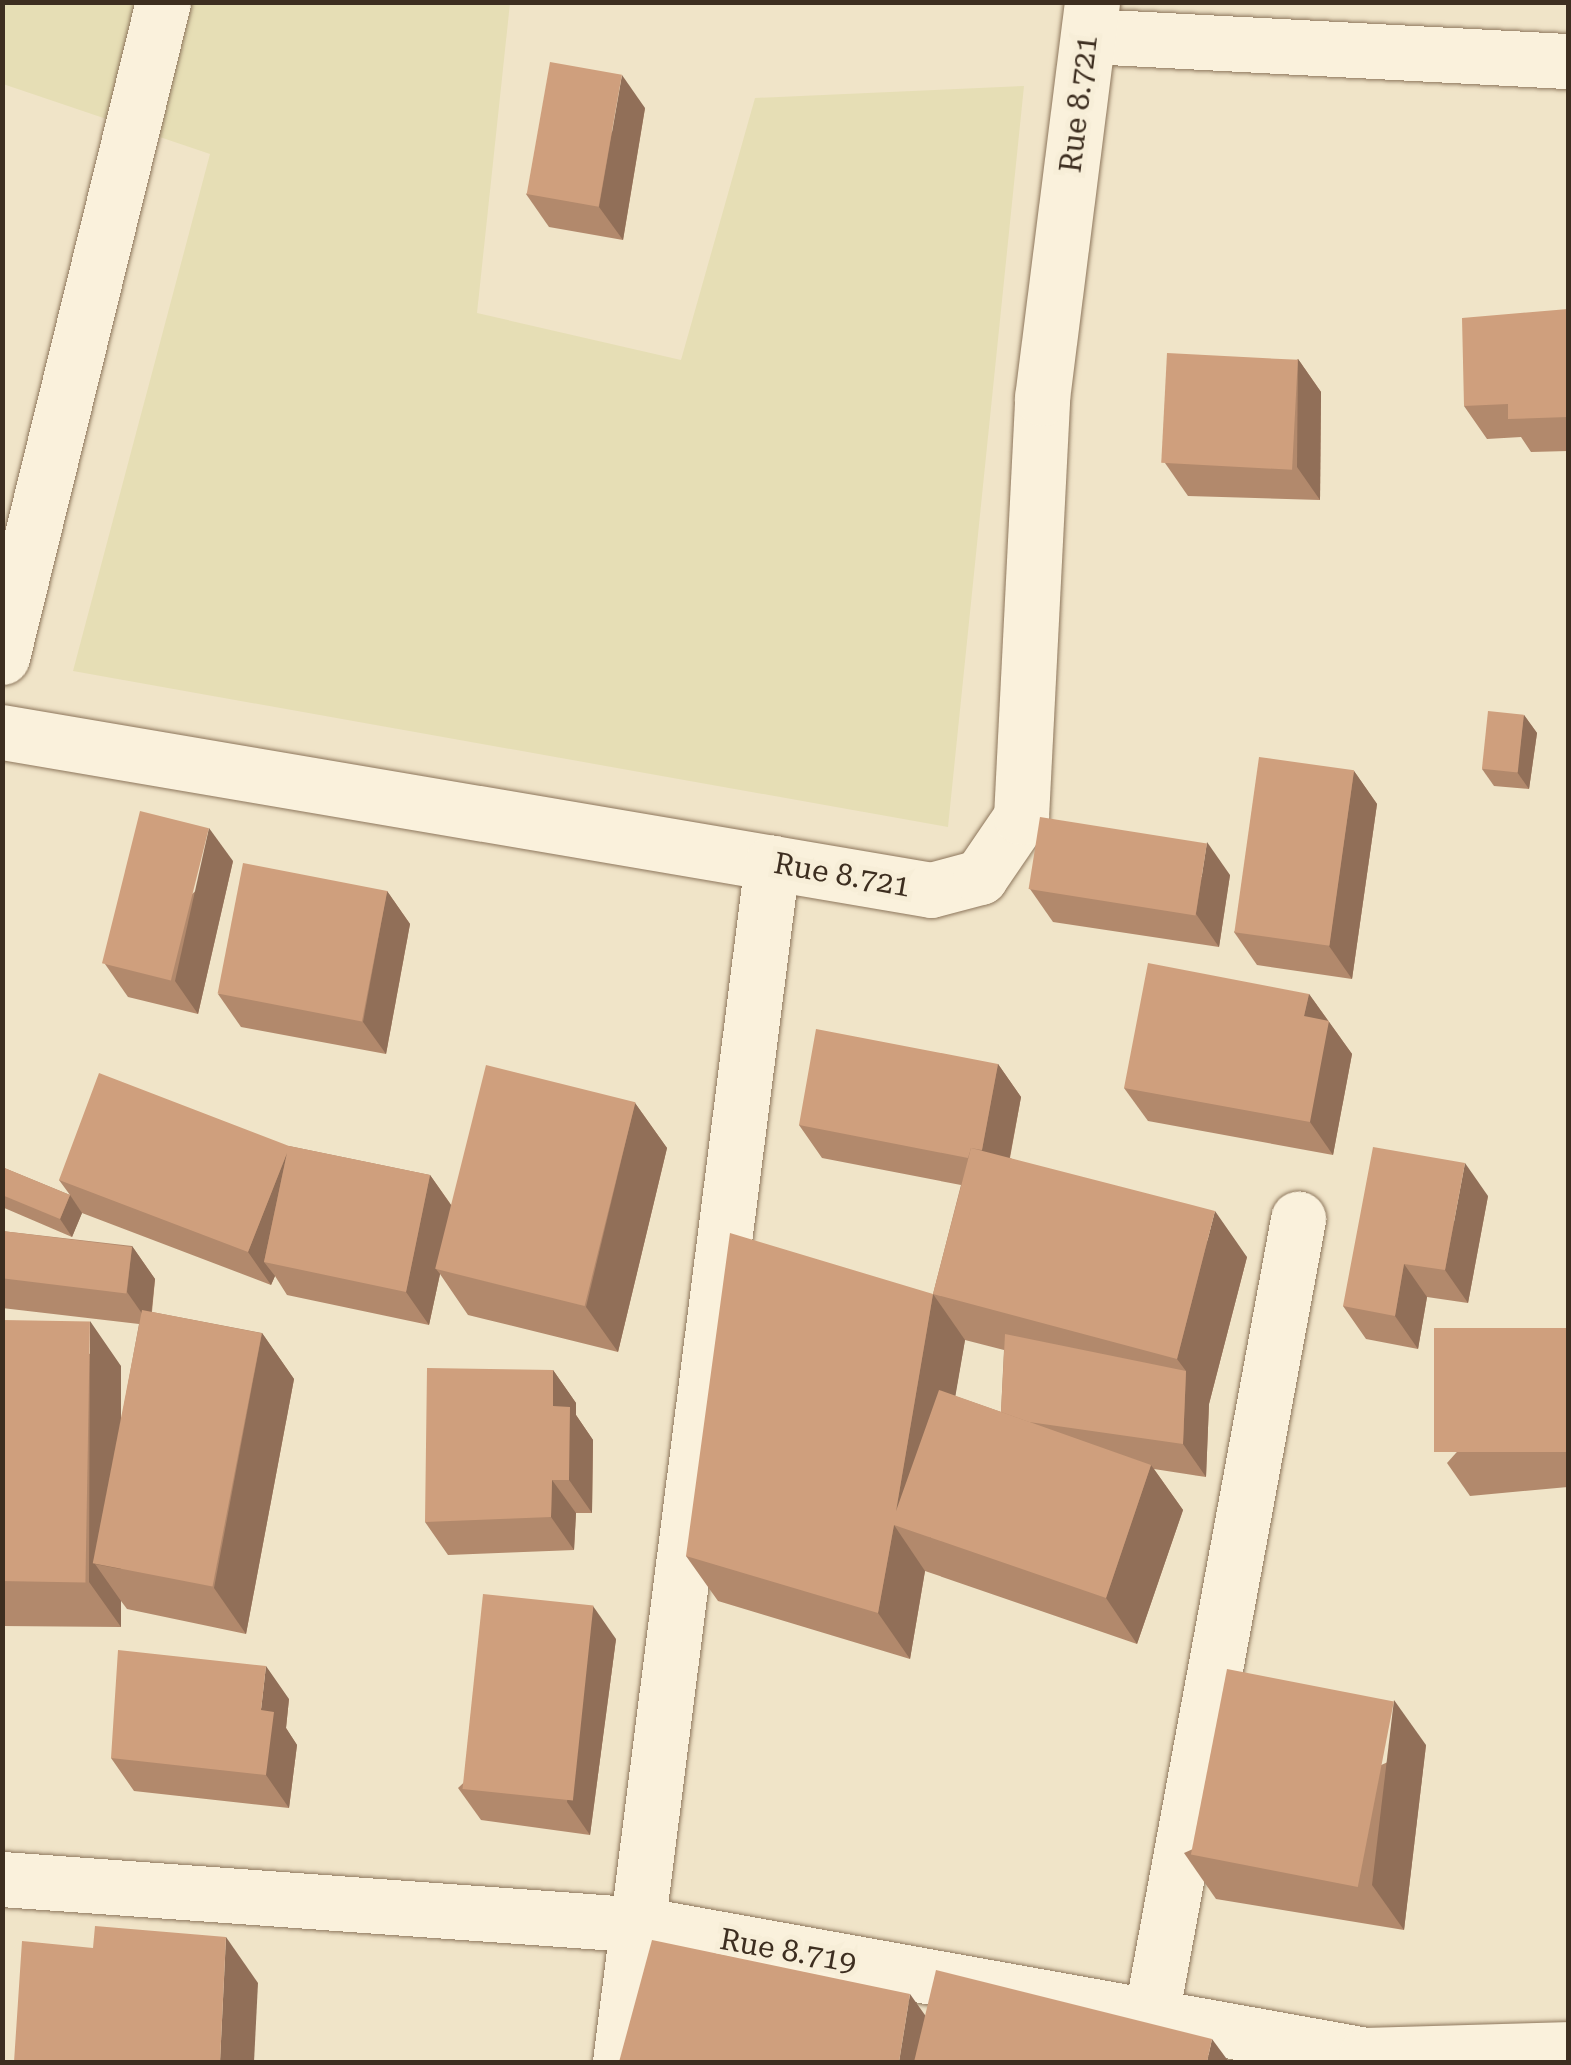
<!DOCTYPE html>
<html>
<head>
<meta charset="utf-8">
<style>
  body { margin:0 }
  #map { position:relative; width:1571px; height:2065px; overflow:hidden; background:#f0e4c8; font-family:"Roboto Serif",serif }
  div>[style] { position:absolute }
  .farmland>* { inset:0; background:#e6deb5 }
  .roads { filter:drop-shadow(0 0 2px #8d765c) drop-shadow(0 0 2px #8d765c) }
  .minor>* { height:55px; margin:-27.5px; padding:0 27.5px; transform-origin:27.5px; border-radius:27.5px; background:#faf1dc }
  .wall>* { inset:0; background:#b2896c }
  .shaded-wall>* { inset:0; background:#916f58 }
  .building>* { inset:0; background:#cf9f7d; transform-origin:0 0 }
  span { translate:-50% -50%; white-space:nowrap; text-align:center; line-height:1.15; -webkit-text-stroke:10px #f7eed8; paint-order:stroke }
  .street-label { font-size:30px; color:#3d2e20 }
  .frame { position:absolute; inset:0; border:5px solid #3d2e20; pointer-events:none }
</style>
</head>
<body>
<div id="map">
  <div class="farmland">
    <div style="clip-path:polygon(3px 3px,510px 3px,477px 313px,681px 360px,755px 98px,1024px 86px,948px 827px,73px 671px,210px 154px,3px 84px)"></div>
  </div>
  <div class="roads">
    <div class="minor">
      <div style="left:1089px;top:36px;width:480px;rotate:3deg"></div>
      <div style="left:2px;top:657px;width:674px;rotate:-76.19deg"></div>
      <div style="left:2px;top:732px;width:942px;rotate:9.65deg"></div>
      <div style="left:931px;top:890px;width:51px;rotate:-14.9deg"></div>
      <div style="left:980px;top:877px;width:73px;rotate:-55.7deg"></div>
      <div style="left:1021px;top:817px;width:420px;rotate:-87.1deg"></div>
      <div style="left:1042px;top:398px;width:399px;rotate:-82.8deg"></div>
      <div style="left:2px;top:1879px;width:644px;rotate:4.1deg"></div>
      <div style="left:644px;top:1925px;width:734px;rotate:10.21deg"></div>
      <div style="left:1366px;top:2055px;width:202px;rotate:-1.7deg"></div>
      <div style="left:1150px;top:2021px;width:816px;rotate:-79.54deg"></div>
      <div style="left:620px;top:2062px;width:1209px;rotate:-82.78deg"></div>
    </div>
  </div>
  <div class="wall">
    <div style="clip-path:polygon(645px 108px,623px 240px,549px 227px,526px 194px)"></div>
    <div style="clip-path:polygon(1568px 309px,1568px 451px,1531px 452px,1521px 437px,1487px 439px,1464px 406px)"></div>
    <div style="clip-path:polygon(1298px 359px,1321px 392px,1320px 500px,1188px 496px,1165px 463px)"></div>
    <div style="clip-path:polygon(1524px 715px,1537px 733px,1529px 789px,1494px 786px,1482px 769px)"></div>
    <div style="clip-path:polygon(1354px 771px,1377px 804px,1352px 979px,1257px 965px,1234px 932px)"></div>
    <div style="clip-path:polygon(233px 861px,198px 1014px,128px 997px,105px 964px)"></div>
    <div style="clip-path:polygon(1230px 875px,1219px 947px,1053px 922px,1030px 889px)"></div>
    <div style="clip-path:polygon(387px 891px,410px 924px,386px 1054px,241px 1027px,218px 994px)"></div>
    <div style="clip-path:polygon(1309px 994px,1352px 1054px,1333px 1155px,1148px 1121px,1124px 1088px)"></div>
    <div style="clip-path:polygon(evenodd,998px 1064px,1021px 1097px,1010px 1158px,1247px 1257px,1209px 1404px,1206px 1477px,1154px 1469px,1183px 1510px,1137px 1644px,925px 1571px,910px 1659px,718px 1601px,686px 1556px,933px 1294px,961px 1185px,822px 1158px,799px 1125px,998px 1064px,965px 1340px,1004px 1350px,1001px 1412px,955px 1396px,965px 1340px)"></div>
    <div style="clip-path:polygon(635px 1103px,667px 1148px,618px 1352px,468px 1315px,440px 1274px,429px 1325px,287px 1295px,275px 1276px,271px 1285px,82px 1213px,72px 1237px,2px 1207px,2px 1167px,70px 1195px,59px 1180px,289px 1146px,430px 1175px,452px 1206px)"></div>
    <div style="clip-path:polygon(1488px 1196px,1468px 1303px,1427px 1297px,1418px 1349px,1366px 1339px,1343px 1306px)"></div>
    <div style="clip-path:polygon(2px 1231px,132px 1246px,155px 1279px,152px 1312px,262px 1333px,294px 1379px,246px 1634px,127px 1609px,121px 1601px,121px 1627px,2px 1626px,2px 1320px,121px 1366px,121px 1422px,139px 1324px,2px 1308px)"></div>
    <div style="clip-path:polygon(1568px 1328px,1568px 1487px,1470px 1496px,1447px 1463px)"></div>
    <div style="clip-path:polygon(553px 1370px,576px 1403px,576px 1415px,593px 1440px,592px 1513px,576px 1513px,574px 1550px,448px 1555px,425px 1522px)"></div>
    <div style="clip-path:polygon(616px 1639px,590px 1835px,481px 1820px,458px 1788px)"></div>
    <div style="clip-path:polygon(289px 1699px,286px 1728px,297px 1745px,289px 1808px,134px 1791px,111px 1758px)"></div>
    <div style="clip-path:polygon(1426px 1745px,1404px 1930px,1216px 1899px,1184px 1853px)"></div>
  </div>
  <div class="shaded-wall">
    <div style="clip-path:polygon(622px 75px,645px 108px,623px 240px,599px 207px)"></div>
    <div style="clip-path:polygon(1298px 359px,1321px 392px,1320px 500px,1297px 467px)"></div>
    <div style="clip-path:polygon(1524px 715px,1537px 733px,1529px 789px,1517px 772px)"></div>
    <div style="clip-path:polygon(1354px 771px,1377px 804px,1352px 979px,1329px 946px)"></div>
    <div style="clip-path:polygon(209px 828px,233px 861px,198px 1014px,175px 981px)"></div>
    <div style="clip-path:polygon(1207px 842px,1230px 875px,1219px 947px,1196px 914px)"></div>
    <div style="clip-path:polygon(387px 891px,410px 924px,386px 1054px,363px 1022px)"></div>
    <div style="clip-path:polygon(1309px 994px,1352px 1054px,1333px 1155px,1310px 1122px,1304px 1016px)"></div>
    <div style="clip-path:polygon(998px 1064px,1021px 1097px,1003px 1193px,980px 1160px)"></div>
    <div style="clip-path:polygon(635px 1103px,667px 1148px,618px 1352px,586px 1307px)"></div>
    <div style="clip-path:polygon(287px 1153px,264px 1262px,275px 1276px,271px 1285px,248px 1252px)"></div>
    <div style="clip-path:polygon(1465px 1163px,1488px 1196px,1468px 1303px,1445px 1270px)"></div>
    <div style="clip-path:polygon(430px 1175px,453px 1208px,436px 1269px,440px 1274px,429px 1325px,406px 1292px)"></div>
    <div style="clip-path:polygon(70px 1195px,82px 1213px,72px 1237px,60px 1219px)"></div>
    <div style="clip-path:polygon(1215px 1211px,1247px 1257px,1209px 1404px,1206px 1477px,1183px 1444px,1186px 1371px,1177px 1359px)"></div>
    <div style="clip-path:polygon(132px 1246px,155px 1279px,150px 1325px,127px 1292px)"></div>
    <div style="clip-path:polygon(1404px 1264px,1427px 1297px,1418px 1349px,1395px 1316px)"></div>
    <div style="clip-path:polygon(933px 1294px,965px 1340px,931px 1538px,896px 1511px)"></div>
    <div style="clip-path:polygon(90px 1321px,121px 1366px,121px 1569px,95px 1564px,121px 1601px,121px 1627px,89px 1582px)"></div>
    <div style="clip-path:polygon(262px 1333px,294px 1379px,246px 1634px,214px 1588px)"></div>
    <div style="clip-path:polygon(553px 1370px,576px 1403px,576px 1415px,593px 1440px,592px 1513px,569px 1480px,553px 1406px)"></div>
    <div style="clip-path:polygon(1151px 1465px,1183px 1510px,1137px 1644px,1106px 1598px)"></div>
    <div style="clip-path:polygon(552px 1480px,576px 1513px,574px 1550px,551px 1517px)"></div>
    <div style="clip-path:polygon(894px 1525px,925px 1571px,910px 1659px,878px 1613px)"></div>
    <div style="clip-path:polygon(593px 1606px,616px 1639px,590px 1835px,567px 1802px)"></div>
    <div style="clip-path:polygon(266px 1666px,289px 1699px,286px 1728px,297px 1745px,289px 1808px,266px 1775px,261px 1710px)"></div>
    <div style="clip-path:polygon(1394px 1700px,1426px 1745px,1404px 1930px,1372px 1885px)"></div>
    <div style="clip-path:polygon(226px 1937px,258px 1983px,254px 2062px,220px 2062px)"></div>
    <div style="clip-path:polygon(910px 1994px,942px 2039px,938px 2062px,899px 2062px)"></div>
    <div style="clip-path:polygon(1212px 2039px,1229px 2062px,1207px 2062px)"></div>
  </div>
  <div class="building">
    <div style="left:550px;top:62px;width:73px;height:134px;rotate:10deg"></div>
    <div style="clip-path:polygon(1568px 309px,1568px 417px,1508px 419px,1508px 404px,1464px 406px,1462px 318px)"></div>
    <div style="left:1167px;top:353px;width:131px;height:110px;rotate:3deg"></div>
    <div style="left:1488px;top:711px;width:36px;height:58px;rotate:6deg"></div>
    <div style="left:1259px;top:757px;width:96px;height:177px;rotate:8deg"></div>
    <div style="left:140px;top:811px;width:71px;height:157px;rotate:14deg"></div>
    <div style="left:1040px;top:817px;width:169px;height:73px;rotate:9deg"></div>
    <div style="left:243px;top:863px;width:147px;height:133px;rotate:11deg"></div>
    <div style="clip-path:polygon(1148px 963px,1309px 994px,1304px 1016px,1329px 1021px,1310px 1122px,1124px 1088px)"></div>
    <div style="clip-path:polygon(816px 1029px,998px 1064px,982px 1150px,971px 1148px,968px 1158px,799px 1125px)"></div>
    <div style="left:486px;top:1065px;width:154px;height:210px;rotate:14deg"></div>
    <div style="clip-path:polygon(99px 1073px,289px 1146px,430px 1175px,406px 1292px,264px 1262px,287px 1153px,248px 1252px,59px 1180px)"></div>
    <div style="clip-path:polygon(1373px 1147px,1465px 1163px,1445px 1270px,1404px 1264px,1395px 1316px,1343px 1306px)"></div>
    <div style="clip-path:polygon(971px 1148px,1215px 1211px,1177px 1359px,933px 1294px,896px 1511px,939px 1390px,1151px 1465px,1106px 1598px,894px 1525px,878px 1613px,686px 1556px,730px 1233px,933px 1294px)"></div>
    <div style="clip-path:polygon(2px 1167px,70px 1195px,60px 1219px,2px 1195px)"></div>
    <div style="left:2px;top:1231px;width:131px;height:47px;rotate:7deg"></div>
    <div style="left:142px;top:1310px;width:122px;height:258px;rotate:11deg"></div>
    <div style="left:2px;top:1320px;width:88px;height:261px;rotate:1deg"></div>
    <div style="left:1568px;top:1328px;width:124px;height:134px;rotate:90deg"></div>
    <div style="clip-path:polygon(1005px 1334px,1186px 1371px,1183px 1444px,1029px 1422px,1001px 1412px)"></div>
    <div style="clip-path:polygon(427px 1368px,553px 1370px,553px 1406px,570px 1407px,569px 1480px,552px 1480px,551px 1517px,425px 1522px)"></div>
    <div style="left:483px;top:1594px;width:111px;height:196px;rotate:6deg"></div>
    <div style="clip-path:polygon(118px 1650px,266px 1666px,261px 1710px,274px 1712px,266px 1775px,111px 1758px)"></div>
    <div style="left:1227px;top:1669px;width:170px;height:189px;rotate:11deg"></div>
    <div style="clip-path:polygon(95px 1926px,226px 1937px,220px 2062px,14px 2062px,22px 1941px,93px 1948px)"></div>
    <div style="clip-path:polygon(652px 1940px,910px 1994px,899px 2062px,619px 2062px)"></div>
    <div style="clip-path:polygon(936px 1970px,1212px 2039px,1207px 2062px,914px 2062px)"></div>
  </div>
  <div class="street-label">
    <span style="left:1079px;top:104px;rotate:-83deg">Rue 8.721</span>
    <span style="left:842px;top:875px;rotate:10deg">Rue 8.721</span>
    <span style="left:788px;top:1951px;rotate:10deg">Rue 8.719</span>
  </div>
  <div class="frame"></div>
</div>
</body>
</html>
